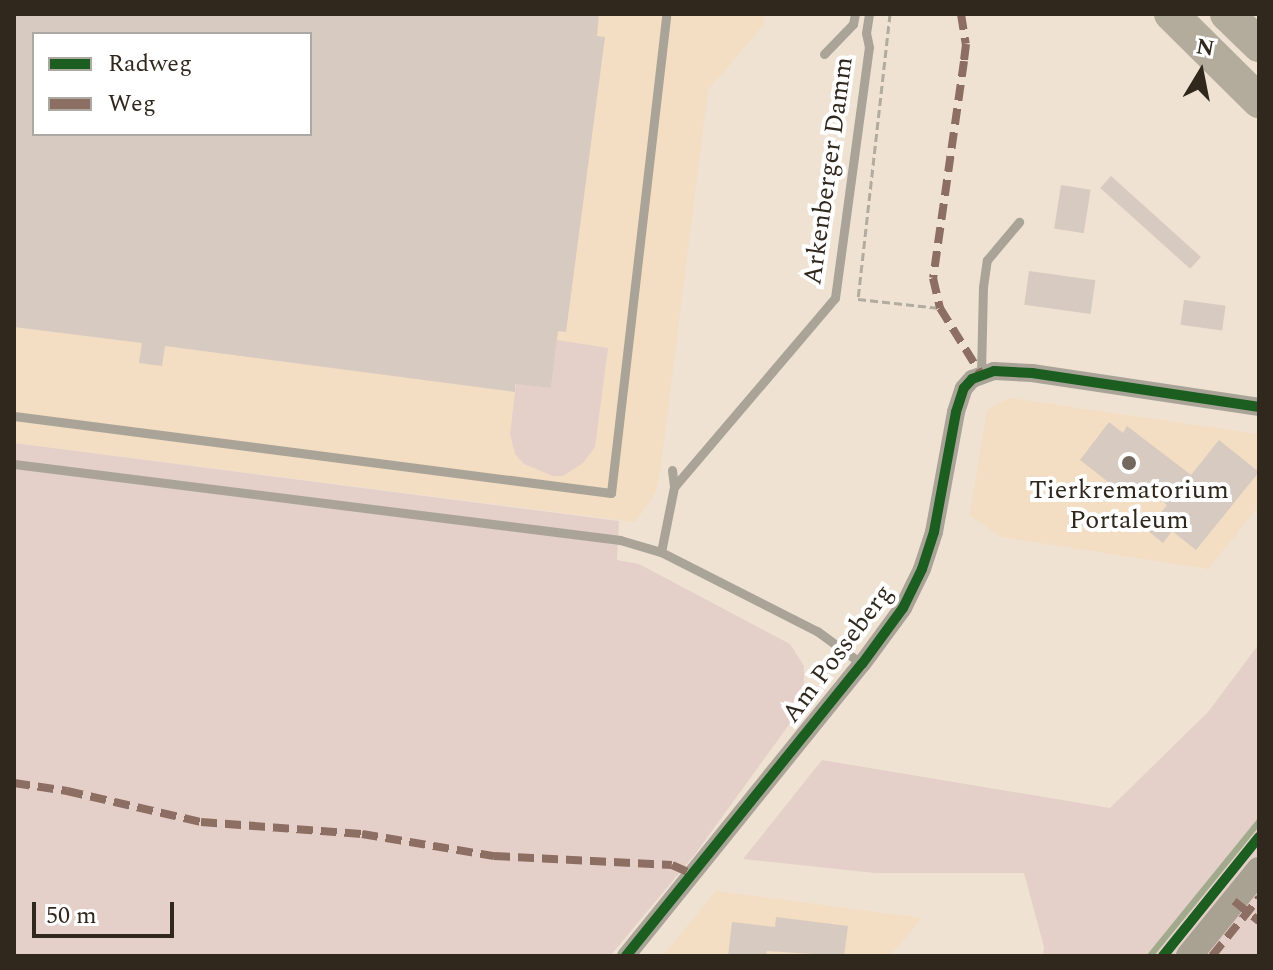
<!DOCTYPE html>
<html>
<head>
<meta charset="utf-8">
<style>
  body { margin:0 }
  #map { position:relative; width:1273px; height:970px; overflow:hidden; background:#efe2d3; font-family:Spectral,serif }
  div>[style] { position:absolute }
  .built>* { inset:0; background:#f3ddc3 }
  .green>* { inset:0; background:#e5cfc9 }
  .stream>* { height:6px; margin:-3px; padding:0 3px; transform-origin:3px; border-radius:3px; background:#a1aa8c }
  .building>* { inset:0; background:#d7cac1; transform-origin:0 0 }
  .path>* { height:3px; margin-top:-1.5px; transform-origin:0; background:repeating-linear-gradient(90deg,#b2aba0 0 8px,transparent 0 12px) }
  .service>* { height:9px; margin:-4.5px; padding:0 4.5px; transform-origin:4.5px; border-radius:4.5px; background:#a9a497 }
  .minor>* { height:18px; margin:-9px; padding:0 9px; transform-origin:9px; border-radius:9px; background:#a9a497 }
  .secondary>* { height:26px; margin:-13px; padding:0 13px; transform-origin:13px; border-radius:13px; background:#a9a292 }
  .motorway>* { height:34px; margin:-17px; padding:0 17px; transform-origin:17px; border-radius:17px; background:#b3ab9c }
  .quiet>* { height:8px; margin-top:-4px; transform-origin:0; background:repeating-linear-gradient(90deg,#8d6e63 0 16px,transparent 0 24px) }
  .cycleway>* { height:10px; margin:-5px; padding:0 5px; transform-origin:5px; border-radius:5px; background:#1b5e20 }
  .dots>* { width:22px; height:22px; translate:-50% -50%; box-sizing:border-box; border:4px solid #fff; border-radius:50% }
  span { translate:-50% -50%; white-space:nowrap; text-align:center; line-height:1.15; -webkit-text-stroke:8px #fff; paint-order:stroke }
  .street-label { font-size:26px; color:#30271d }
  .poi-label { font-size:26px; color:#30271d }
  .frame { position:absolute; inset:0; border:16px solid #30271d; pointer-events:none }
  .legend { position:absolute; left:32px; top:32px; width:280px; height:104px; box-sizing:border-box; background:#fff; border:2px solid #aca9a5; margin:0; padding:10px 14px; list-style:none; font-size:24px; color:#30271d }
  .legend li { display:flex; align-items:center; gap:16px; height:40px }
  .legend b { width:40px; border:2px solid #aca9a5 }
  .north { position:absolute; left:1161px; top:32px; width:80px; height:80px; -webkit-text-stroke:6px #fff; paint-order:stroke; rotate:10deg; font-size:22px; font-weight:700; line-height:32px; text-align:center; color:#30271d }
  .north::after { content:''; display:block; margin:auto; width:28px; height:36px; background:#30271d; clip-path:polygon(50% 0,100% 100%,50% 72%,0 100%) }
  .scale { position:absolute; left:32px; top:902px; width:142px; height:36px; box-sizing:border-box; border:4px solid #30271d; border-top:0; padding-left:10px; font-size:24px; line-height:28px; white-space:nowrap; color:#30271d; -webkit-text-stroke:6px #fff; paint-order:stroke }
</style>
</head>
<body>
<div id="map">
  <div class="built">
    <div style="clip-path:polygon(evenodd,14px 14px,763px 14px,765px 23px,708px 90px,660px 472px,655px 494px,635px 522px,14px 443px,14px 14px,34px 34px,310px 34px,310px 134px,34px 134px,34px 34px)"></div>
    <div style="clip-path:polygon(1009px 398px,1259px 434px,1259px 506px,1208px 569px,1001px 537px,970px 515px,987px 410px)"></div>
    <div style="clip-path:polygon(716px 891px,922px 918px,890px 956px,663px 956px)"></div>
  </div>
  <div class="green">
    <div style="clip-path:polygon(557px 340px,608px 348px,595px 447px,583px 463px,563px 476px,553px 476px,524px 464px,515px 454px,510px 434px,516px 384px,551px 388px)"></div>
    <div style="clip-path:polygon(14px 443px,619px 521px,617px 560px,639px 564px,790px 644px,804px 666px,804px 704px,696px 853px,610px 956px,14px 956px)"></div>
    <div style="clip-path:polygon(1259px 644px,1259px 956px,1043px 956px,1044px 947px,1024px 873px,875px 873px,743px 859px,822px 760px,1110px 808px,1208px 712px)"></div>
  </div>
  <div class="stream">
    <div style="left:1150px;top:956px;width:173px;rotate:-50.9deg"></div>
  </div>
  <div class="building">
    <div style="clip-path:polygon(evenodd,14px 14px,599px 14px,597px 36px,605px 37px,566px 332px,558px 331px,551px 388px,515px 384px,515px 392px,165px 346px,162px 366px,139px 363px,142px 343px,14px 327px,14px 14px,34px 34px,310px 34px,310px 134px,34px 134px,34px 34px)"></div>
    <div style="left:1111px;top:176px;width:121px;height:16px;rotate:42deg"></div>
    <div style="left:1061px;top:185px;width:30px;height:44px;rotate:9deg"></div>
    <div style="left:1029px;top:271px;width:67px;height:34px;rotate:8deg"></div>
    <div style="left:1184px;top:300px;width:42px;height:25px;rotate:8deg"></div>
    <div style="clip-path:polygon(1109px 422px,1123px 433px,1127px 426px,1191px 475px,1219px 440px,1259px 472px,1196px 550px,1172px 531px,1163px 543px,1147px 530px,1167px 505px,1142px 483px,1130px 499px,1080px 460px)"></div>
    <div style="clip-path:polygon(776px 917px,848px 926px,844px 956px,767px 951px,766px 956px,728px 956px,732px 922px,775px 927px)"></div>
  </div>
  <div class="path">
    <div style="left:890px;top:14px;width:287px;rotate:96.4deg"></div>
    <div style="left:858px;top:299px;width:82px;rotate:6.3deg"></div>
  </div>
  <div class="service">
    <div style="left:824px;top:54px;width:42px;rotate:-46deg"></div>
    <div style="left:853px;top:24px;width:10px;rotate:-79deg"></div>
    <div style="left:981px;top:374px;width:87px;rotate:-88.7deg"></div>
    <div style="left:983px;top:287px;width:27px;rotate:-82deg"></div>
    <div style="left:987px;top:260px;width:50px;rotate:-49.9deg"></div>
    <div style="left:14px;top:416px;width:602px;rotate:7.35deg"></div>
    <div style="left:611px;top:493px;width:482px;rotate:-83.4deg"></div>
    <div style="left:14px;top:464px;width:611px;rotate:7.15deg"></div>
    <div style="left:620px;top:540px;width:43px;rotate:16.3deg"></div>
    <div style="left:661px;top:552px;width:175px;rotate:26.9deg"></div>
    <div style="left:817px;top:631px;width:56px;rotate:36.3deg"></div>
    <div style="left:672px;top:470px;width:17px;rotate:83deg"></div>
    <div style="left:661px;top:552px;width:66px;rotate:-78.7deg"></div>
    <div style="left:674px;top:487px;width:248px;rotate:-49.6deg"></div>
    <div style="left:835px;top:298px;width:253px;rotate:-82.3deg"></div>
    <div style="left:869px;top:47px;width:14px;rotate:-102deg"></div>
    <div style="left:866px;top:33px;width:19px;rotate:-81deg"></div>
  </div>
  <div class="minor">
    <div style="left:626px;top:956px;width:375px;rotate:-51.1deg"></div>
    <div style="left:862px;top:664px;width:69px;rotate:-53.8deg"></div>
    <div style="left:903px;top:608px;width:43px;rotate:-64deg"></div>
    <div style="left:922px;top:569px;width:39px;rotate:-72deg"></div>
    <div style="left:934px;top:532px;width:122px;rotate:-79.6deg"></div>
    <div style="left:956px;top:412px;width:25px;rotate:-72deg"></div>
    <div style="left:964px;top:388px;width:12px;rotate:-48deg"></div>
    <div style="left:972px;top:379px;width:23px;rotate:-20deg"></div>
    <div style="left:994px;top:371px;width:38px;rotate:3deg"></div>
    <div style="left:1032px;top:373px;width:230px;rotate:8.5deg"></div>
  </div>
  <div class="secondary">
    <div style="left:1189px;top:956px;width:111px;rotate:-50.9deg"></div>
  </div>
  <div class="motorway">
    <div style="left:1171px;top:14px;width:124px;rotate:44.7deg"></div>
    <div style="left:1227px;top:14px;width:45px;rotate:44.1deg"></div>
  </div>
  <div class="quiet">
    <div style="left:961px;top:14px;width:30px;rotate:81deg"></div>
    <div style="left:966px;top:44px;width:17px;rotate:97deg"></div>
    <div style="left:964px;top:61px;width:219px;rotate:98.1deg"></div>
    <div style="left:933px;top:278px;width:31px;rotate:77deg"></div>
    <div style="left:940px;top:308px;width:78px;rotate:58.2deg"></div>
    <div style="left:14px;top:783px;width:54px;rotate:8.6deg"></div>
    <div style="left:67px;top:791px;width:138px;rotate:13deg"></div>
    <div style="left:201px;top:822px;width:161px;rotate:4.3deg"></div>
    <div style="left:362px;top:834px;width:134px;rotate:9.5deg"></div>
    <div style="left:494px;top:856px;width:178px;rotate:2.9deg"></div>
    <div style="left:672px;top:865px;width:22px;rotate:24deg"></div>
    <div style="left:1234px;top:901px;width:32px;rotate:39deg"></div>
    <div style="left:1212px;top:956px;width:75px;rotate:-51deg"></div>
  </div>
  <div class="cycleway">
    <div style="left:626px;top:956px;width:375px;rotate:-51.1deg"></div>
    <div style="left:862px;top:664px;width:69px;rotate:-53.8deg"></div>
    <div style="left:903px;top:608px;width:43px;rotate:-64deg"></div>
    <div style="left:922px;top:569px;width:39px;rotate:-72deg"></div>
    <div style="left:934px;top:532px;width:122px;rotate:-79.6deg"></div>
    <div style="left:956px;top:412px;width:25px;rotate:-72deg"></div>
    <div style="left:964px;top:388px;width:12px;rotate:-48deg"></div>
    <div style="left:972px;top:379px;width:23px;rotate:-20deg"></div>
    <div style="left:994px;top:371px;width:38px;rotate:3deg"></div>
    <div style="left:1032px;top:373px;width:230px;rotate:8.5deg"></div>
    <div style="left:1163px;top:956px;width:153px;rotate:-51.1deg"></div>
  </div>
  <div class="dots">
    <div style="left:1129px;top:463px;background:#73685d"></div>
  </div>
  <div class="street-label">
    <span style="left:829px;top:171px;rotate:-82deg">Arkenberger Damm</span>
    <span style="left:838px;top:654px;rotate:-53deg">Am Posseberg</span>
  </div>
  <div class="poi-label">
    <span style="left:1129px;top:506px">Tierkrematorium<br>Portaleum</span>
  </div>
  <div class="frame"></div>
  <ul class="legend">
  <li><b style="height:10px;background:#1b5e20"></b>Radweg</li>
  <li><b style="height:10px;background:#8d6e63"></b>Weg</li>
  </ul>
  <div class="north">N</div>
  <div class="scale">50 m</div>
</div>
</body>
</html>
